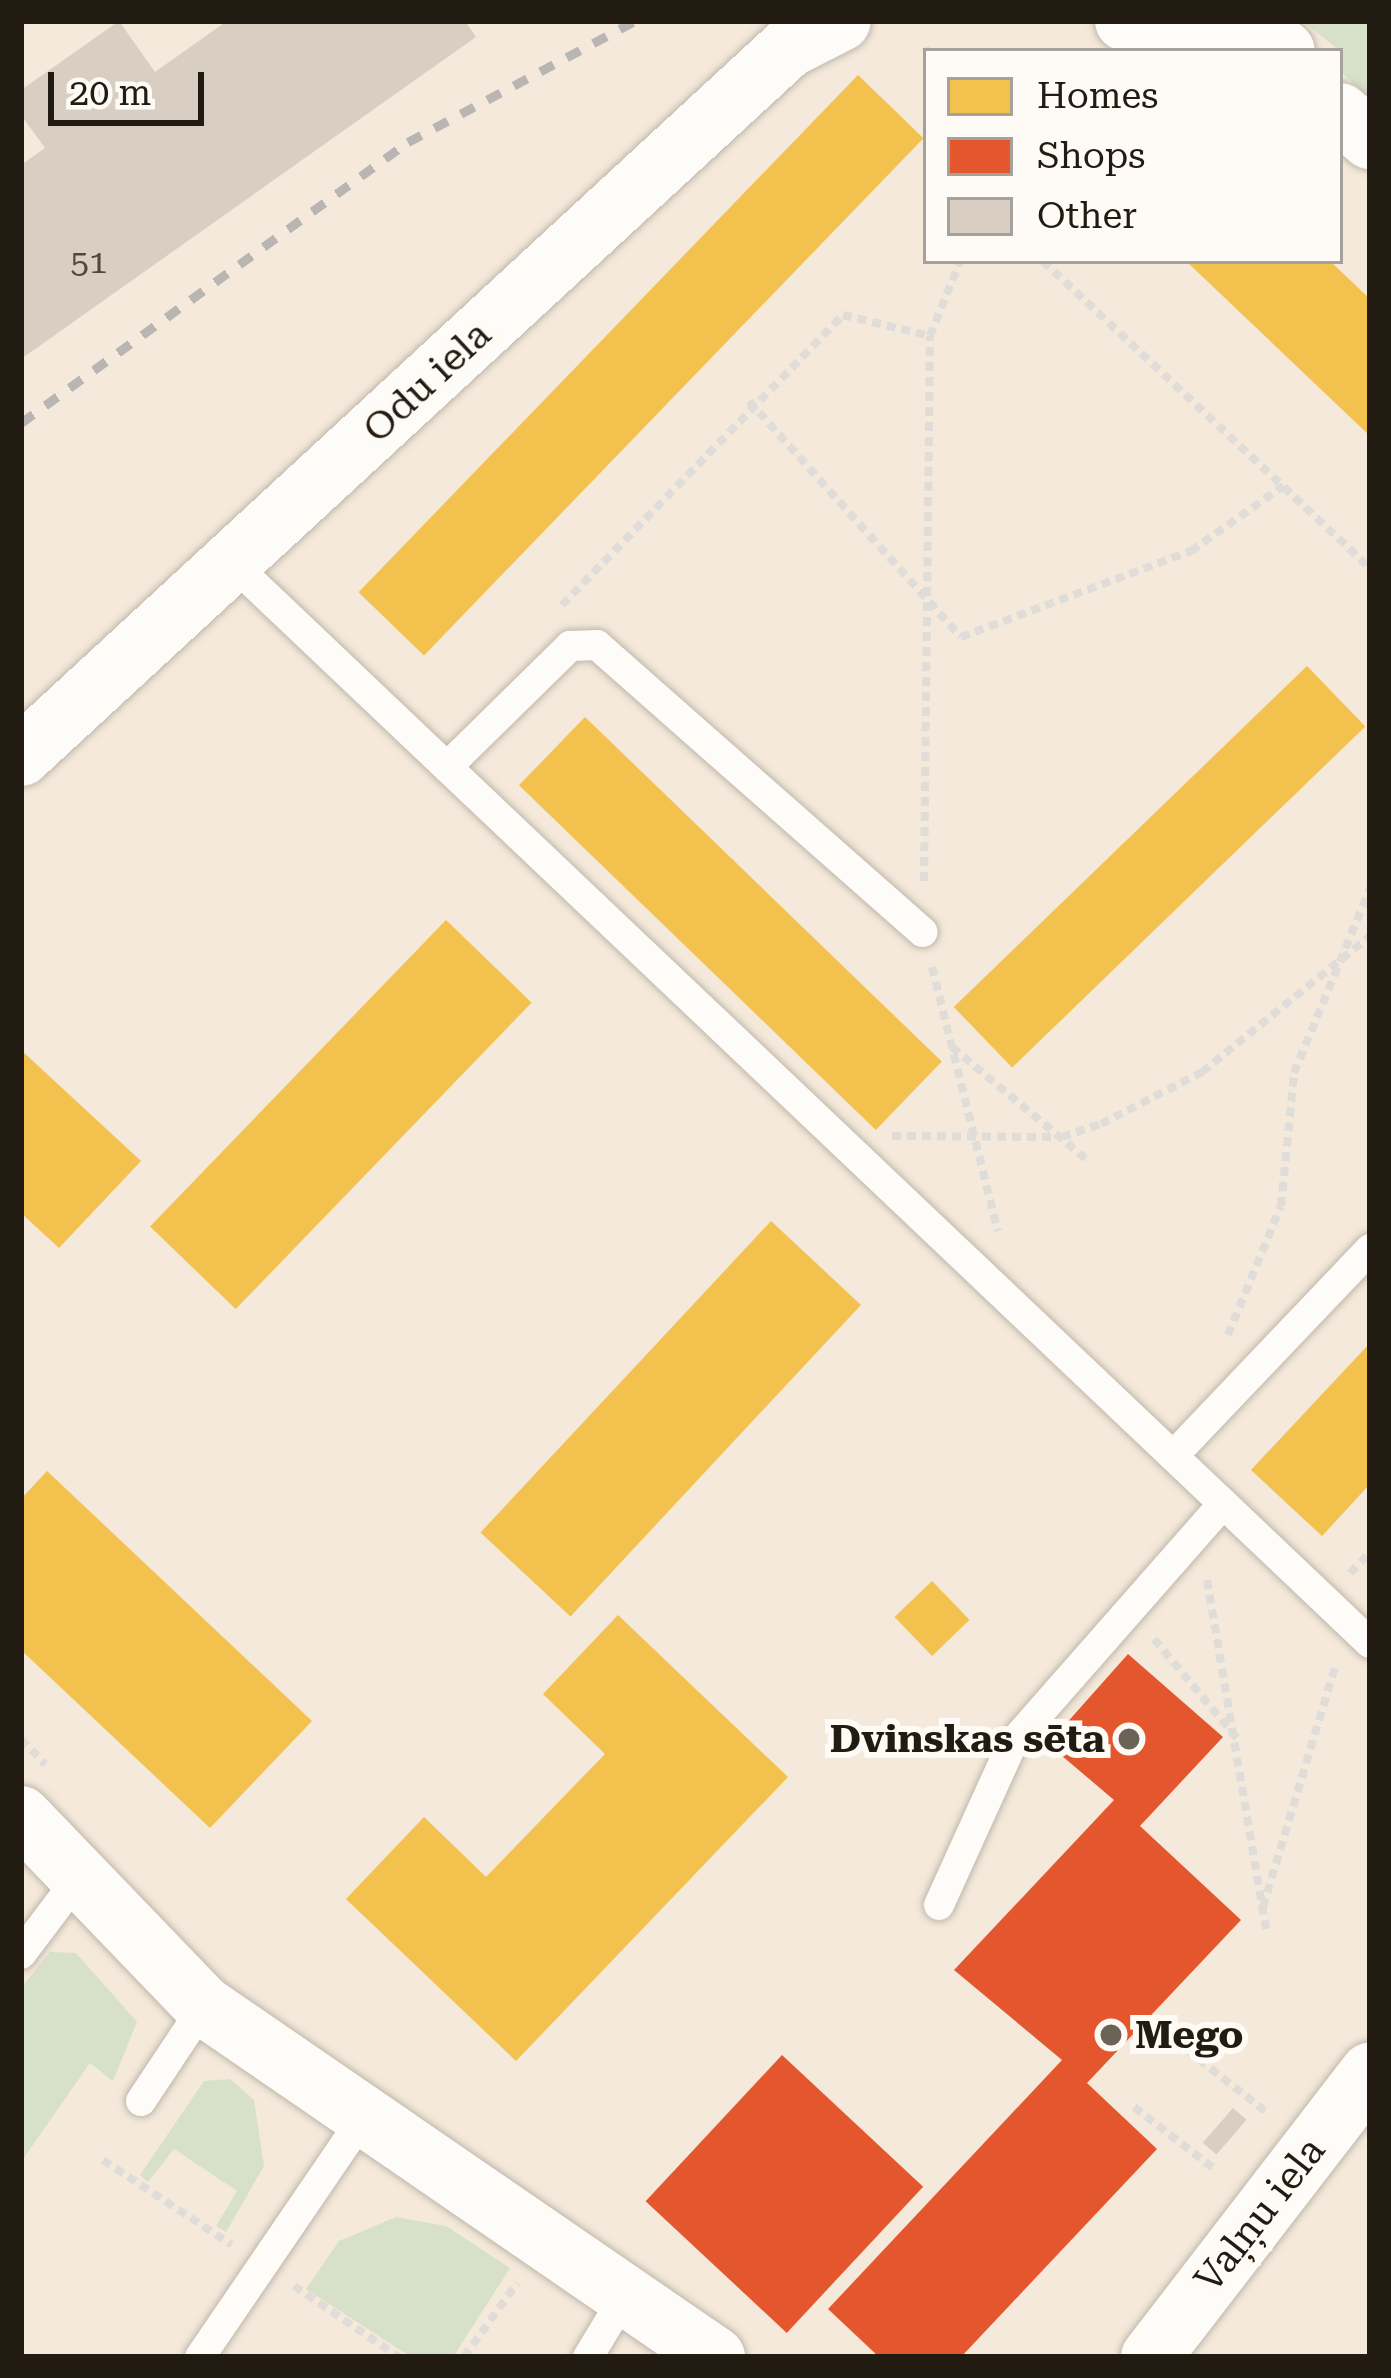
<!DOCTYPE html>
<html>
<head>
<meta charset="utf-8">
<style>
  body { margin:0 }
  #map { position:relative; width:1391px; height:2378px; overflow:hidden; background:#f4e9da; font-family:"Roboto Serif",serif }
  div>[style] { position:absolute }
  .green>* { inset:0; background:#d7e1ca }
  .homes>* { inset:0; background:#f2c14e; transform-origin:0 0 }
  .shops>* { inset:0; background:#e4572e; transform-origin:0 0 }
  .building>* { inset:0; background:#d8cec2; transform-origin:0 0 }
  .path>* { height:8px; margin-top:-4px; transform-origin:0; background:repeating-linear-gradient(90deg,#e0dcd7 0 9px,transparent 0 15px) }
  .roads { filter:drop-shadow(0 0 3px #c0b8ac) drop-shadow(0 0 3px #c0b8ac) }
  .lane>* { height:30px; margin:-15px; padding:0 15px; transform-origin:15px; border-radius:15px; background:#fdfcf9 }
  .street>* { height:60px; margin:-30px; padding:0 30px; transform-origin:30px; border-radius:30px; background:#fdfcf9 }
  .rail>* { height:9px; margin-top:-4.5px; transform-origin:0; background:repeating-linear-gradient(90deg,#b8b5b2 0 15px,transparent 0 30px) }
  .dots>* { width:33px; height:33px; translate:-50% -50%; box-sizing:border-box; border:6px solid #fefaf5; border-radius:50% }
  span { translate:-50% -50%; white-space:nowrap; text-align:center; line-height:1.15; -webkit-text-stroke:12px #fefaf5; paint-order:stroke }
  .number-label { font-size:33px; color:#50483d }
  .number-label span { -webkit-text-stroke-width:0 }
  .street-label { font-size:39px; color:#221b11 }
  .poi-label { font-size:39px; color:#221b11; font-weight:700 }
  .right { translate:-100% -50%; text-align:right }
  .left { translate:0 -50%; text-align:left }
  .frame { position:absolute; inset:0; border:24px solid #221b11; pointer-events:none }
  .legend { position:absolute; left:923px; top:48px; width:420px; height:216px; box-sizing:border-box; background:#fefaf5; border:3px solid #a6a19a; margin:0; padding:15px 21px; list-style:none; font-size:36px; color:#221b11 }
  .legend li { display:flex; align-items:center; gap:24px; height:60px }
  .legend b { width:60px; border:3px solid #a6a19a }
  .scale { position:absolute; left:48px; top:72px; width:156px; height:54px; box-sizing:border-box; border:6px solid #221b11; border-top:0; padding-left:15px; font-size:36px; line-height:42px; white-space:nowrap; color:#221b11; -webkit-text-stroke:9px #fefaf5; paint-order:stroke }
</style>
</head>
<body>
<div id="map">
  <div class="green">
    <div style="clip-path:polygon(1303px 21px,1370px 21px,1370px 98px,1340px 71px,1340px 51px)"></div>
    <div style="clip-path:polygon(50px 1952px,76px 1953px,137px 2022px,113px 2081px,90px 2063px,21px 2162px,21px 1988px)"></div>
    <div style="clip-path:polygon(230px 2079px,254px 2100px,264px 2166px,226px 2232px,216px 2226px,237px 2191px,174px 2149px,148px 2182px,140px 2175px,204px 2081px)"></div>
    <div style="clip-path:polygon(396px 2217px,446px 2226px,510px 2268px,453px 2357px,411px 2357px,306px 2289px,339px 2241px)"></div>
  </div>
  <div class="homes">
    <div style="left:858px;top:75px;width:91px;height:719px;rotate:44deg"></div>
    <div style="clip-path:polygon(1186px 261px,1330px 261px,1370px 299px,1370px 436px)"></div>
    <div style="left:1307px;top:666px;width:84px;height:491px;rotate:46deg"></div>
    <div style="left:585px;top:717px;width:496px;height:95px;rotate:44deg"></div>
    <div style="left:446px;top:920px;width:119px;height:426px;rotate:44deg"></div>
    <div style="clip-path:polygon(21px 1050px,141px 1161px,59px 1248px,21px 1213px)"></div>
    <div style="left:771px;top:1221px;width:123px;height:426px;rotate:43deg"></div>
    <div style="clip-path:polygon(1370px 1343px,1370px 1484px,1322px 1536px,1251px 1470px)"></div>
    <div style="clip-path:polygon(47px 1471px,312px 1721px,210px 1828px,21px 1650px,21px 1499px)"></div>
    <div style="left:932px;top:1581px;width:54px;height:52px;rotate:46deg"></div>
    <div style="clip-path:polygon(618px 1615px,788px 1777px,516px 2061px,346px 1899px,424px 1817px,486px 1877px,605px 1754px,543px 1694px)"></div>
  </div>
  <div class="shops">
    <div style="clip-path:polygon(1128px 1654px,1223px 1737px,1140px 1826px,1241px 1920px,1087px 2083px,1157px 2149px,961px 2357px,879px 2357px,828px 2309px,1062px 2060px,954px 1970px,1114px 1800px,1048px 1744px)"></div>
    <div style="left:782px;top:2055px;width:193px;height:200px;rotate:43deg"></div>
  </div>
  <div class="building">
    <div style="clip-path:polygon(119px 21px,155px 72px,227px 21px,465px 21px,476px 37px,21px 359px,21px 165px,45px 148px,21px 115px,21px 90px)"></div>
    <div style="left:1233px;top:2108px;width:18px;height:46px;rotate:41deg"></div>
  </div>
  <div class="path">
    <div style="left:926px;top:47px;width:4px;rotate:76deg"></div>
    <div style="left:1043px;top:261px;width:449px;rotate:43.2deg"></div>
    <div style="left:749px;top:401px;width:317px;rotate:48.1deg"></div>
    <div style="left:961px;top:637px;width:246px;rotate:-20.5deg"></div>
    <div style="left:1191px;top:551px;width:113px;rotate:-35.2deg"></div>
    <div style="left:562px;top:605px;width:404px;rotate:-45.9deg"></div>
    <div style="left:843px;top:315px;width:89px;rotate:13.6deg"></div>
    <div style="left:930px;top:336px;width:81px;rotate:-68.2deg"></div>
    <div style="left:924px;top:881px;width:545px;rotate:-89.37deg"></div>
    <div style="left:932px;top:967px;width:272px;rotate:76deg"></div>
    <div style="left:952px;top:1047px;width:175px;rotate:39.9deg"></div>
    <div style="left:892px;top:1136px;width:170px;rotate:0.3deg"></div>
    <div style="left:1062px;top:1137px;width:41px;rotate:-18.4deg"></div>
    <div style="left:1101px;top:1124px;width:114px;rotate:-27.2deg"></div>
    <div style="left:1202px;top:1072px;width:216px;rotate:-39deg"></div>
    <div style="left:1228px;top:1335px;width:139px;rotate:-67.7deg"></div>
    <div style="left:1281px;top:1206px;width:134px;rotate:-84.4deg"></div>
    <div style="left:1294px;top:1073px;width:199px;rotate:-67.6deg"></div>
    <div style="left:1350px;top:1573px;width:29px;rotate:-46deg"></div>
    <div style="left:1207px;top:1580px;width:354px;rotate:80.4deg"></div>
    <div style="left:1154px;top:1639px;width:134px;rotate:50.1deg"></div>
    <div style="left:21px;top:1739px;width:35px;rotate:46deg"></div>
    <div style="left:1263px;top:1907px;width:254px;rotate:-73.3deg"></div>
    <div style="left:1187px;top:2050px;width:100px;rotate:38.1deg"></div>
    <div style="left:1134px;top:2107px;width:105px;rotate:37.6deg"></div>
    <div style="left:103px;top:2160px;width:154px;rotate:33.4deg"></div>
    <div style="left:294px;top:2286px;width:127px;rotate:34.1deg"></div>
    <div style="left:464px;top:2357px;width:91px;rotate:-54.4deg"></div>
  </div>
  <div class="roads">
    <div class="lane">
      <div style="left:232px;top:563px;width:1569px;rotate:43.5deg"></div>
      <div style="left:447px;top:767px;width:173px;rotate:-44.5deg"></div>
      <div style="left:570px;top:646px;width:27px;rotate:-2deg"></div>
      <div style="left:597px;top:645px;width:434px;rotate:41.4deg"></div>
      <div style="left:1173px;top:1456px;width:286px;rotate:-46.4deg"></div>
      <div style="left:939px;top:1905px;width:177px;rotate:-65.6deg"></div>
      <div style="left:1012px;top:1744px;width:320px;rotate:-48.7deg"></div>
      <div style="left:21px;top:1954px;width:96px;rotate:-53deg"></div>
      <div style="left:141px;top:2101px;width:114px;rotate:-56.4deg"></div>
      <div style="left:200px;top:2357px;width:289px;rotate:-55.7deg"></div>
      <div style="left:588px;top:2357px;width:71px;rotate:-58.8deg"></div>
    </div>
    <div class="street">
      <div style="left:1125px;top:21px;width:90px;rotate:19.4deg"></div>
      <div style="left:1247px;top:21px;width:48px;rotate:38.3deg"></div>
      <div style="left:1340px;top:113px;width:40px;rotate:41deg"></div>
      <div style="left:21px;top:756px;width:1044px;rotate:-42.71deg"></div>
      <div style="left:788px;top:48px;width:59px;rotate:-27deg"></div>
      <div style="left:21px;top:1816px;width:264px;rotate:46.1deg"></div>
      <div style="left:204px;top:2006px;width:620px;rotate:34.48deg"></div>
      <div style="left:1151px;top:2357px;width:359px;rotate:-52.4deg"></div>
    </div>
  </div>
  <div class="rail">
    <div style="left:21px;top:423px;width:478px;rotate:-36deg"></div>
    <div style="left:408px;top:142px;width:257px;rotate:-28.1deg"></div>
  </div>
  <div class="dots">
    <div style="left:1129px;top:1739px;background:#6c6357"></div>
    <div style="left:1111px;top:2035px;background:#6c6357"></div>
  </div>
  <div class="number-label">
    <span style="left:89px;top:262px">51</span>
  </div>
  <div class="street-label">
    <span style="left:427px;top:382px;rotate:-43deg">Odu iela</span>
    <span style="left:1260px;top:2215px;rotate:-52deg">Vaļņu iela</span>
  </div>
  <div class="poi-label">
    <span class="right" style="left:1105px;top:1739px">Dvinskas sēta</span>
    <span class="left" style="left:1135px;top:2035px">Mego</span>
  </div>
  <div class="frame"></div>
  <ul class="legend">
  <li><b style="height:33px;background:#f2c14e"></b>Homes</li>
  <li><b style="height:33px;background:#e4572e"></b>Shops</li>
  <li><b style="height:33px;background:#d8cec2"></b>Other</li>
  </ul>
  <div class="scale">20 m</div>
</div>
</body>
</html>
